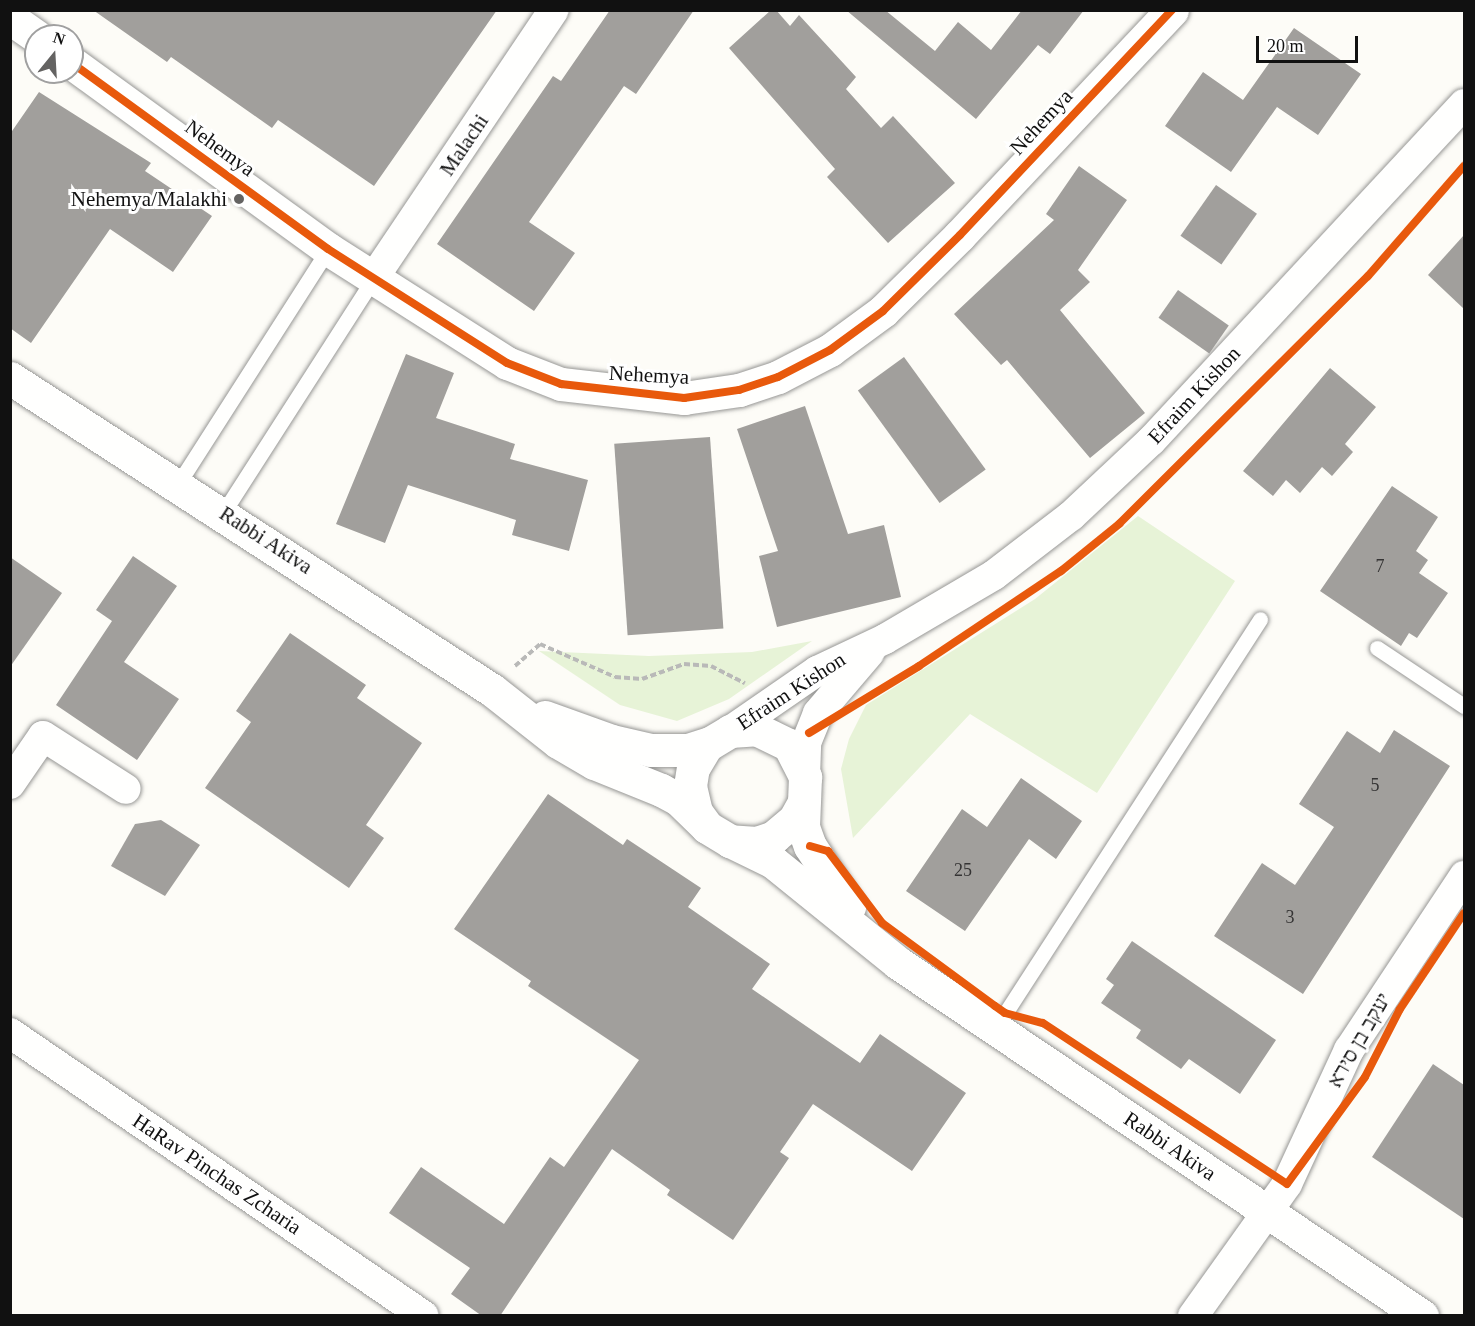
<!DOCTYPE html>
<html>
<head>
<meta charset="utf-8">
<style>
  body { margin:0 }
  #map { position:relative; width:1475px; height:1326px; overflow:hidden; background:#fdfcf7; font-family:"Times New Roman","Noto Sans Hebrew",serif }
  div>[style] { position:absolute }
  .green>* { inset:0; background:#e7f3d7 }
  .building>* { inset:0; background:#a19f9c; transform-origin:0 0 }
  .path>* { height:4px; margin-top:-2px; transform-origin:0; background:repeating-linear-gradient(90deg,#b9b9b8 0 6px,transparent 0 9px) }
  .roads { filter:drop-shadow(0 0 2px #979795) drop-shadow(0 0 2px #979795) }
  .service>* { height:15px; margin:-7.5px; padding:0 7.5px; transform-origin:7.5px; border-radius:7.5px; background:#fffffe }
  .minor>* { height:30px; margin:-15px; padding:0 15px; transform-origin:15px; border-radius:15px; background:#fffffe }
  .tertiary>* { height:33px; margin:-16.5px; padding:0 16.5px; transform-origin:16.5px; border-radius:16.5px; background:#fffffe }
  .cycleway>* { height:8px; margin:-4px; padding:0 4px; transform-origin:4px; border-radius:4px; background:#e8590c }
  .dots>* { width:16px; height:16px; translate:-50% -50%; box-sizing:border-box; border:3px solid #fff; border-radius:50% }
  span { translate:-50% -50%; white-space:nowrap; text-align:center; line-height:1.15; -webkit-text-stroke:6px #fff; paint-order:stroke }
  .number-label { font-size:18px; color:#353434 }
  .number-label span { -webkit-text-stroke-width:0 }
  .street-label { font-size:21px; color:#111 }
  .poi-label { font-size:21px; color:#111 }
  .right { translate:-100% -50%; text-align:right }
  .frame { position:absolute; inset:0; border:12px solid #111; pointer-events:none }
  .north { position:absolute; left:24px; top:24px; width:60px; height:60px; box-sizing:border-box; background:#fff; border:2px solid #a0a0a0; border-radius:50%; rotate:18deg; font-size:16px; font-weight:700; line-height:24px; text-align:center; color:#111 }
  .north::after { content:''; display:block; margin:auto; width:21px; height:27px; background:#646362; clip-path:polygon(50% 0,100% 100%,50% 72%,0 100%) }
  .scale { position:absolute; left:1256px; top:36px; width:102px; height:27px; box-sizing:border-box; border:3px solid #111; border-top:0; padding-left:8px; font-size:18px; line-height:21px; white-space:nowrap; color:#111; -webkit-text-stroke:4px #fff; paint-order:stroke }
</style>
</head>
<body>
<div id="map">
  <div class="green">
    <div style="clip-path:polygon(1138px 516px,1235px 581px,1097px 793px,970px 714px,853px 838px,841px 769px,849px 739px,866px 705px,1035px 599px)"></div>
    <div style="clip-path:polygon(812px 641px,729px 699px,677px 721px,620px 705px,539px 651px,649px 656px,752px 652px)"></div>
  </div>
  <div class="building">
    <div style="clip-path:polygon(93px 10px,497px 10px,374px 186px,278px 120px,272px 128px,171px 57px,167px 62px)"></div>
    <div style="clip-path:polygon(610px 10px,694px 10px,636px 94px,624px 86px,529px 222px,575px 253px,534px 311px,437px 244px,553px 76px,561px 81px)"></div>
    <div style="clip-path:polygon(771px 10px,776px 10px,790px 26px,799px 15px,856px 77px,846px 89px,881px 128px,893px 116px,955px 183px,888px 243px,827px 177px,835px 169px,729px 48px)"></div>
    <div style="clip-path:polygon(846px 10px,885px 10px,935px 51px,958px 22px,991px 50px,1022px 10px,1084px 10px,1050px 54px,1038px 45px,976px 119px)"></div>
    <div style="clip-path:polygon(1294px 28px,1361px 74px,1318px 135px,1277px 107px,1231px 172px,1165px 126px,1203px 72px,1243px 100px)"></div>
    <div style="clip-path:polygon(39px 92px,151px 163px,145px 171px,212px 216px,173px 272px,110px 229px,31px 343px,10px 328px,10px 134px)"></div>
    <div style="clip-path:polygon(1079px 166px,1127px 200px,1078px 270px,1090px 282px,1060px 310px,1145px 413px,1090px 458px,1007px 360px,1001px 365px,954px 314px,1054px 220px,1046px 214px)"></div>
    <div style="left:1216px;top:185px;width:50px;height:62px;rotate:35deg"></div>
    <div style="clip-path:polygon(1464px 235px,1464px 309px,1428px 275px)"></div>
    <div style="left:1178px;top:290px;width:62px;height:34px;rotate:35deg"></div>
    <div style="clip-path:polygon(406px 354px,454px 373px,436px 418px,515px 444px,510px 459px,588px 480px,569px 551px,512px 535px,516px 520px,408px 485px,385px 543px,336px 524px)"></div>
    <div style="left:904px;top:357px;width:139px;height:57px;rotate:54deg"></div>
    <div style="clip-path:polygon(1330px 368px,1376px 407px,1345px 444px,1353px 452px,1332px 476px,1322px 467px,1300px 493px,1286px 480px,1273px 496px,1243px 471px)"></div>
    <div style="clip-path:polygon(805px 406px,848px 534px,884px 525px,901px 597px,777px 627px,759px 556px,778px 551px,737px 429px)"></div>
    <div style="left:710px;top:437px;width:192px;height:96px;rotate:86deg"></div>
    <div style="clip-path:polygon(1392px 486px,1438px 517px,1416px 551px,1428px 560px,1419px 573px,1448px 593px,1417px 638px,1409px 633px,1401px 646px,1320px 591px)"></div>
    <div style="clip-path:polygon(133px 556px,177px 586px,124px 662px,179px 699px,137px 760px,56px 705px,112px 621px,96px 610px)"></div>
    <div style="clip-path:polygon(10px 557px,62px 593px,10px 667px)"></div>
    <div style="clip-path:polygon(290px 633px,366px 685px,357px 698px,422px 743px,366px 825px,384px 838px,349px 888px,205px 788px,251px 722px,236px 711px)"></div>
    <div style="clip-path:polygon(1394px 730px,1450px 766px,1303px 994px,1214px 936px,1262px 863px,1295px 885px,1334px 827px,1299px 804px,1347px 731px,1380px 753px)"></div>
    <div style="clip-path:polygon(1021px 778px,1082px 821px,1056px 859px,1029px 839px,965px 931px,906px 891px,962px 809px,987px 827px)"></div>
    <div style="clip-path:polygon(548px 794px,623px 845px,627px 839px,701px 888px,688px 907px,770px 964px,752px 989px,860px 1063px,880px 1034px,966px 1093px,912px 1171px,813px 1104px,780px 1152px,789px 1158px,733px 1240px,667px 1195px,670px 1190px,612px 1149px,500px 1316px,482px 1316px,451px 1294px,470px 1268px,389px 1213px,421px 1167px,504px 1224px,550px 1157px,564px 1167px,639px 1060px,528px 986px,531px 981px,454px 929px)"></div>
    <div style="clip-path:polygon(161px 820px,200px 845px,165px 896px,111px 866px,135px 824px)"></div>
    <div style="clip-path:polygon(1132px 941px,1276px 1040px,1240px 1094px,1189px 1059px,1181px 1069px,1136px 1038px,1141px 1030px,1101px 1003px,1114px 985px,1106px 979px)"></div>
    <div style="clip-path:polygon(1433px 1064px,1464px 1085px,1464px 1219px,1372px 1157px)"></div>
  </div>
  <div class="path">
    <div style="left:515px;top:666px;width:33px;rotate:-41deg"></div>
    <div style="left:540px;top:644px;width:82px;rotate:23.7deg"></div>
    <div style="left:615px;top:677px;width:27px;rotate:4deg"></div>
    <div style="left:642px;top:679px;width:45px;rotate:-19.7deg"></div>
    <div style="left:684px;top:664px;width:27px;rotate:4deg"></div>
    <div style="left:711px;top:666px;width:38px;rotate:27deg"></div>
  </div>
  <div class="roads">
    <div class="service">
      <div style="left:178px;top:484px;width:279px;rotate:-57.4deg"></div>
      <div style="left:223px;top:513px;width:278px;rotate:-57.3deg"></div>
      <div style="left:1377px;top:648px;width:105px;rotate:33.7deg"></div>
      <div style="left:995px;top:1029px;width:488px;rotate:-57.1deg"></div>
    </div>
    <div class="minor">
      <div style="left:373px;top:279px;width:324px;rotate:-56.1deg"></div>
      <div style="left:730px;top:731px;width:106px;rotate:-34.6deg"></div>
      <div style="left:817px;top:671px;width:75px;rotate:-25.2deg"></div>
      <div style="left:885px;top:639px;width:126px;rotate:-30.4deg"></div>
      <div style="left:994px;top:575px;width:97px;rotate:-37.5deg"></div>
      <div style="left:1071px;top:516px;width:110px;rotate:-43.2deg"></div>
      <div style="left:1151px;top:441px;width:460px;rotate:-47.1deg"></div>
      <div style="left:805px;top:777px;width:34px;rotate:-88deg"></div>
      <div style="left:806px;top:743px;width:32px;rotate:-68deg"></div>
      <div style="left:818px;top:713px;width:80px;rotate:-49.6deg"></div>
      <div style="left:10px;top:784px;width:58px;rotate:-55.5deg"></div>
      <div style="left:43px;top:736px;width:98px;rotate:32.6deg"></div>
      <div style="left:10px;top:1033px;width:501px;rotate:34.36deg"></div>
      <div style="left:1193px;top:1316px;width:162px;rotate:-54.5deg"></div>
      <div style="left:1287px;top:1184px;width:148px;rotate:-65.2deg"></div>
      <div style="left:1349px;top:1050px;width:209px;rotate:-56.5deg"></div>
    </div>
    <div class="tertiary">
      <div style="left:10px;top:18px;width:32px;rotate:35deg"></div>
      <div style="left:72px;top:63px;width:316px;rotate:36deg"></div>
      <div style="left:328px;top:249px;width:212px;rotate:32.5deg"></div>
      <div style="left:507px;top:363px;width:58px;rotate:21.3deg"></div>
      <div style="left:561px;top:384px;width:124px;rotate:6.5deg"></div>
      <div style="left:684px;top:398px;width:56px;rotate:-8.3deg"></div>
      <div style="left:739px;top:390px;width:41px;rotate:-18.4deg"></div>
      <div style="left:778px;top:377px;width:59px;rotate:-27.4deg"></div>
      <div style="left:830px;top:350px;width:66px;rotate:-36.3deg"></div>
      <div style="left:883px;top:311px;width:108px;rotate:-44.6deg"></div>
      <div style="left:960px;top:235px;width:309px;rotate:-46.7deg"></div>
      <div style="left:10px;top:378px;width:574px;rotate:32.92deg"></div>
      <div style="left:492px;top:690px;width:84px;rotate:38.2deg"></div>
      <div style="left:558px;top:742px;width:42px;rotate:30.3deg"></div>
      <div style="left:594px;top:763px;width:72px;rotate:21.9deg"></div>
      <div style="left:661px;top:790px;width:19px;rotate:28deg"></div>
      <div style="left:678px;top:799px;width:40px;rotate:44deg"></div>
      <div style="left:545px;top:717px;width:71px;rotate:19.7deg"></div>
      <div style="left:612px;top:741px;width:39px;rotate:13deg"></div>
      <div style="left:650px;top:750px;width:38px"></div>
      <div style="left:688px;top:750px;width:23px;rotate:-18deg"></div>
      <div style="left:803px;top:804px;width:18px;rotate:119deg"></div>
      <div style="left:794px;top:820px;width:26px;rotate:140deg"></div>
      <div style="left:774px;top:837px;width:18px;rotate:161deg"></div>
      <div style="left:757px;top:843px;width:27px;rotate:-176deg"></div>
      <div style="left:730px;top:841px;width:27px;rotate:-149deg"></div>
      <div style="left:707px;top:827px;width:19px;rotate:-126deg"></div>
      <div style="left:696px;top:812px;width:27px;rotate:-103deg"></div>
      <div style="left:690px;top:786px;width:18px;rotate:-81deg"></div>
      <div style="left:693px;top:768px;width:27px;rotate:-59deg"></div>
      <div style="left:707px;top:745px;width:27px;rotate:-31deg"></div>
      <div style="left:730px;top:731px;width:26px;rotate:-4deg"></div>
      <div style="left:756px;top:729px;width:37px;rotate:26deg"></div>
      <div style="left:789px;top:745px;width:36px;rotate:63deg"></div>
      <div style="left:805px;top:777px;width:50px;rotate:92.3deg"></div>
      <div style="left:803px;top:827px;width:20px;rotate:70deg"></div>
      <div style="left:810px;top:846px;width:72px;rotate:57deg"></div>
      <div style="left:730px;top:841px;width:48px;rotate:26deg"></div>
      <div style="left:773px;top:862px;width:161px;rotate:38.9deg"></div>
      <div style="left:898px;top:963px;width:632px;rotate:33.97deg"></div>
    </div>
  </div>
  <div class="cycleway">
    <div style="left:72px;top:63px;width:316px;rotate:36deg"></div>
    <div style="left:328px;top:249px;width:212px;rotate:32.5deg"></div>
    <div style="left:507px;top:363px;width:58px;rotate:21.3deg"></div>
    <div style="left:561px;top:384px;width:124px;rotate:6.5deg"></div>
    <div style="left:684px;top:398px;width:56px;rotate:-8.3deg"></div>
    <div style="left:739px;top:390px;width:41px;rotate:-18.4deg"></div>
    <div style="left:778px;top:377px;width:59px;rotate:-27.4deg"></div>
    <div style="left:830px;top:350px;width:66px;rotate:-36.3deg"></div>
    <div style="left:883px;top:311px;width:108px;rotate:-44.6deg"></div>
    <div style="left:960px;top:235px;width:309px;rotate:-46.7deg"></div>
    <div style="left:809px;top:733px;width:129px;rotate:-31.3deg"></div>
    <div style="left:919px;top:666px;width:171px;rotate:-33.8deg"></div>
    <div style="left:1061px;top:571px;width:75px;rotate:-39deg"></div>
    <div style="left:1119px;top:524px;width:351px;rotate:-44.9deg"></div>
    <div style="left:1368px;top:276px;width:146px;rotate:-48.9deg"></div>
    <div style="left:810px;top:846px;width:19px;rotate:16deg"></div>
    <div style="left:828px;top:851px;width:90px;rotate:53.1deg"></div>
    <div style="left:882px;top:923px;width:140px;rotate:36.3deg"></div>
    <div style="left:995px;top:1006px;width:12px;rotate:35deg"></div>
    <div style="left:1005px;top:1013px;width:39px;rotate:15deg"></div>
    <div style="left:1043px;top:1023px;width:292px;rotate:33.4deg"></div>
    <div style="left:1287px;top:1184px;width:132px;rotate:-53.9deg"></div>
    <div style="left:1365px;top:1077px;width:76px;rotate:-62.8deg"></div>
    <div style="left:1400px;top:1009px;width:115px;rotate:-56.3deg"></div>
  </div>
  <div class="dots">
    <div style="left:239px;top:199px;background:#646362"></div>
  </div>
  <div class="number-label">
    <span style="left:1380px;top:566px">7</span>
    <span style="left:1375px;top:785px">5</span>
    <span style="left:963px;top:870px">25</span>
    <span style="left:1290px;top:917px">3</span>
  </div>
  <div class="street-label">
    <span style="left:1041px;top:122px;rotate:-47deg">Nehemya</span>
    <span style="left:464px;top:145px;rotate:-56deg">Malachi</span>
    <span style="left:220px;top:148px;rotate:36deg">Nehemya</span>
    <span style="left:649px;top:375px;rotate:3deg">Nehemya</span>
    <span style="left:1194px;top:395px;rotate:-47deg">Efraim Kishon</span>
    <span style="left:266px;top:540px;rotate:33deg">Rabbi Akiva</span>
    <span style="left:791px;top:691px;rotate:-33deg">Efraim Kishon</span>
    <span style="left:1359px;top:1040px;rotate:-60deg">יעקב בן סירא</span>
    <span style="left:1170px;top:1146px;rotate:34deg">Rabbi Akiva</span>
    <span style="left:217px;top:1174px;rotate:34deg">HaRav Pinchas Zcharia</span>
  </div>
  <div class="poi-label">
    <span class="right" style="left:227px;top:199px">Nehemya/Malakhi</span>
  </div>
  <div class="frame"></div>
  <div class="north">N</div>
  <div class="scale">20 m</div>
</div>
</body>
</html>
